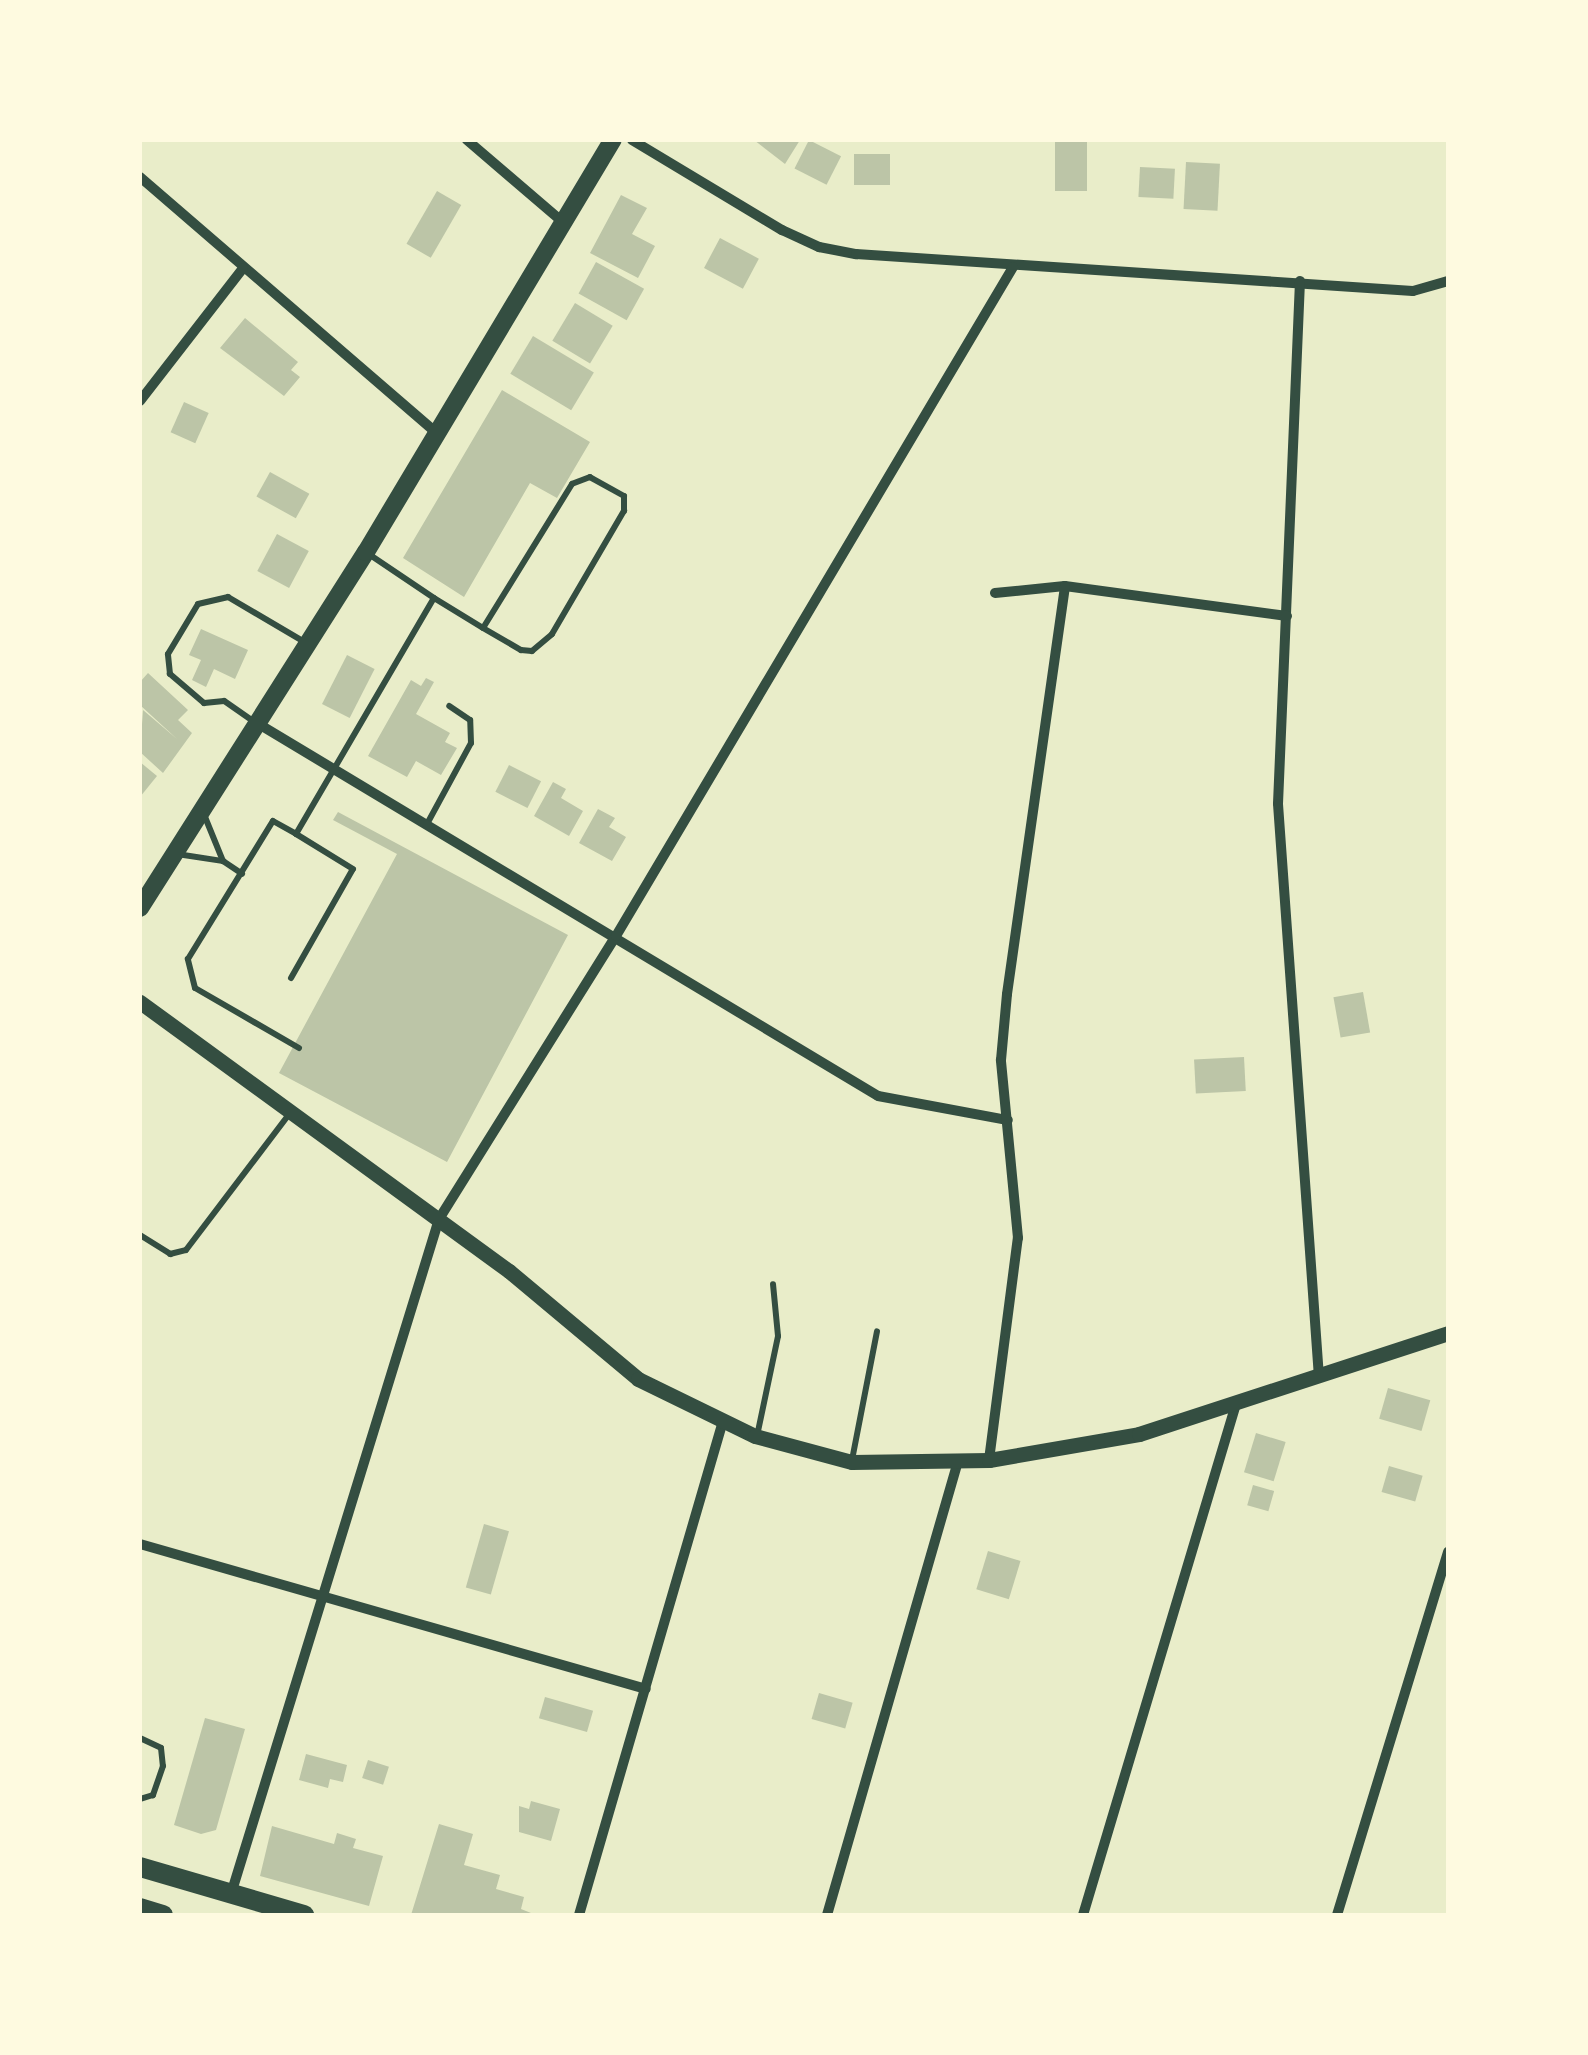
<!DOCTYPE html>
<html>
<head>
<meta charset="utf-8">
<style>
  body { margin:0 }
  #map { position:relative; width:1588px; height:2055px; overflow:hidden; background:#e9edc9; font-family:"Sofia Sans Condensed",sans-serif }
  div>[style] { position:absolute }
  .building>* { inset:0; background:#bcc5a7; transform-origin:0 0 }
  .service>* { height:6px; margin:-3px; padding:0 3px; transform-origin:3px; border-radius:3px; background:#344e41 }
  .minor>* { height:10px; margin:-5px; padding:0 5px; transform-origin:5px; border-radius:5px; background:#344e41 }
  .tertiary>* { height:15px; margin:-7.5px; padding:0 7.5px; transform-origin:7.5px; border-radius:7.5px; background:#344e41 }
  .secondary>* { height:18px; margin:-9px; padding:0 9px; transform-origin:9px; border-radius:9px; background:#344e41 }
  .primary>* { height:20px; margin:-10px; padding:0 10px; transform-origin:10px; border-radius:10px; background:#344e41 }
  span { translate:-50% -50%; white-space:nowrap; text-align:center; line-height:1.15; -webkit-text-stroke:8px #fefae0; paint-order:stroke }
  .frame { position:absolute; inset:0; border:142px solid #fefae0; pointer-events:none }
</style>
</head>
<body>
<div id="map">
  <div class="building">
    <div style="clip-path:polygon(754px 140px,800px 140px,785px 164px)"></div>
    <div style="left:809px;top:140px;width:36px;height:32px;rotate:27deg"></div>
    <div style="left:1055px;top:140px;width:32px;height:51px"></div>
    <div style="left:854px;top:154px;width:36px;height:31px"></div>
    <div style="left:1186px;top:162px;width:34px;height:47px;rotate:3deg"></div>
    <div style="left:1140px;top:167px;width:35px;height:30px;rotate:3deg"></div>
    <div style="left:437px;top:191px;width:28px;height:61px;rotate:30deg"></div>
    <div style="clip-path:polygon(621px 195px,647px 208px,632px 234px,655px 246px,638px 278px,590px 253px)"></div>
    <div style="left:720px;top:238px;width:44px;height:34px;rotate:28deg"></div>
    <div style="left:596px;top:262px;width:55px;height:36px;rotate:29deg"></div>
    <div style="left:575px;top:303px;width:44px;height:44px;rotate:31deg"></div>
    <div style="clip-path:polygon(245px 318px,298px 362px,291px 370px,300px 377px,284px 396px,220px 348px)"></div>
    <div style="left:533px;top:336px;width:71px;height:44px;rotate:31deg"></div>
    <div style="clip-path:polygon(502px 390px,590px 442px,557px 498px,530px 483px,464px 597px,403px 558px)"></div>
    <div style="left:184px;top:402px;width:27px;height:33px;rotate:24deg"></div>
    <div style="left:270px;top:472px;width:45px;height:28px;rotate:29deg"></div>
    <div style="left:277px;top:534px;width:36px;height:42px;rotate:28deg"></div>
    <div style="clip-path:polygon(201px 629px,248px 650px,235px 679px,214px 669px,206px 687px,192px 680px,201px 660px,189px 655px)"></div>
    <div style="left:347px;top:655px;width:31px;height:55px;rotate:27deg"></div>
    <div style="clip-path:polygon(148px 673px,188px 710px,178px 720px,192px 733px,163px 773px,140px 752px,143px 710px,177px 739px,140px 705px,140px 682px)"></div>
    <div style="clip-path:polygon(426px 678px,434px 682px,416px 714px,450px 733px,445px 742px,457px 748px,441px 775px,416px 761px,407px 777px,368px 756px,411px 680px,421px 686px)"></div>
    <div style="clip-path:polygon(140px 762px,157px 776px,140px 797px)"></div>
    <div style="left:509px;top:765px;width:36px;height:30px;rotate:27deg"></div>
    <div style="clip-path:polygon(553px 782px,566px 789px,561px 798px,583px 811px,569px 836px,534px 816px)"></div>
    <div style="clip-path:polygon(598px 809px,615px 818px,609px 827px,626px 837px,612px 861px,579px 843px)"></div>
    <div style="clip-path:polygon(338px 812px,568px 935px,447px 1162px,279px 1073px,397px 854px,333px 820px)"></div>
    <div style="left:1363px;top:992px;width:41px;height:30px;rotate:80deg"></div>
    <div style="left:1244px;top:1057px;width:34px;height:50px;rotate:87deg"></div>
    <div style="left:1388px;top:1388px;width:44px;height:32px;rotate:16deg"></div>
    <div style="left:1256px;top:1433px;width:31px;height:41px;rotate:17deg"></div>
    <div style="left:1389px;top:1466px;width:35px;height:27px;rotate:16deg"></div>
    <div style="left:1253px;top:1485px;width:22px;height:21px;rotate:16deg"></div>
    <div style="left:484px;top:1524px;width:26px;height:66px;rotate:16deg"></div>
    <div style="left:988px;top:1551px;width:34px;height:40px;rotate:17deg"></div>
    <div style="left:819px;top:1693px;width:35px;height:27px;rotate:16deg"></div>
    <div style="left:545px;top:1697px;width:50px;height:22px;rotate:16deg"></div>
    <div style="clip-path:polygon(205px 1718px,245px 1729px,216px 1830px,201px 1834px,174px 1825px)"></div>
    <div style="clip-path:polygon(306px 1754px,347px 1765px,343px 1782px,330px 1779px,328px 1788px,299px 1780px)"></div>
    <div style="left:368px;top:1760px;width:22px;height:19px;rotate:18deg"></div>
    <div style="clip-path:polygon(531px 1801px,560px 1809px,551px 1841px,519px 1832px,519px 1806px,529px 1809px)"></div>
    <div style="clip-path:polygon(439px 1824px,473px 1834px,464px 1865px,500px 1875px,496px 1889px,524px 1897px,521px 1909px,536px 1915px,411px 1915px)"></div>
    <div style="clip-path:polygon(272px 1826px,334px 1844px,337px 1833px,356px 1839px,353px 1848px,383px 1856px,369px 1906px,260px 1876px)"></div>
  </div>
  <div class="service">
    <div style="left:434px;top:598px;width:57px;rotate:31.5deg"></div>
    <div style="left:483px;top:628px;width:44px;rotate:30.1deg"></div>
    <div style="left:521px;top:650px;width:11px;rotate:5deg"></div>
    <div style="left:532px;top:651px;width:26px;rotate:-40deg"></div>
    <div style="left:552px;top:634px;width:143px;rotate:-59.7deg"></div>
    <div style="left:624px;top:511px;width:15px;rotate:-90deg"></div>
    <div style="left:624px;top:496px;width:39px;rotate:-151deg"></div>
    <div style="left:590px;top:477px;width:19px;rotate:159deg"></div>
    <div style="left:572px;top:484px;width:169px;rotate:121.7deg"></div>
    <div style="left:253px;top:721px;width:35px;rotate:-145deg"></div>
    <div style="left:224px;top:701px;width:20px;rotate:174deg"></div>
    <div style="left:204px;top:703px;width:45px;rotate:-139.5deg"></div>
    <div style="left:170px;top:674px;width:20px;rotate:-96deg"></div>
    <div style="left:168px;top:654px;width:58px;rotate:-59deg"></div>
    <div style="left:198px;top:604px;width:31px;rotate:-13deg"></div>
    <div style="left:228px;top:597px;width:91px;rotate:30.5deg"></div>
    <div style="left:203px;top:812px;width:53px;rotate:67.8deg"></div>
    <div style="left:427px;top:824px;width:92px;rotate:-61.5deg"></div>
    <div style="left:471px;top:743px;width:23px;rotate:-92deg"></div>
    <div style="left:470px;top:720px;width:25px;rotate:-146deg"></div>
    <div style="left:177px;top:854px;width:47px;rotate:8.7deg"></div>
    <div style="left:223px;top:861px;width:23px;rotate:34deg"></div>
    <div style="left:291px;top:978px;width:125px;rotate:-60.4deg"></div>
    <div style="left:353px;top:869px;width:67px;rotate:-148.4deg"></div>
    <div style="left:299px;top:1048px;width:120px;rotate:-150deg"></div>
    <div style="left:195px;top:988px;width:30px;rotate:-104deg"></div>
    <div style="left:188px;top:959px;width:162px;rotate:-58.4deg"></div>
    <div style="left:273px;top:821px;width:26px;rotate:29deg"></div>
    <div style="left:296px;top:834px;width:273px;rotate:-59.7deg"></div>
    <div style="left:434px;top:598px;width:81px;rotate:-146.1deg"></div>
    <div style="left:140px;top:1235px;width:36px;rotate:32deg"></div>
    <div style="left:170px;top:1254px;width:16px;rotate:-14deg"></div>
    <div style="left:186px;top:1250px;width:172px;rotate:-52.8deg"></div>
    <div style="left:757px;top:1436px;width:102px;rotate:-78.1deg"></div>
    <div style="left:778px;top:1336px;width:52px;rotate:-95.5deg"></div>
    <div style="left:852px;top:1460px;width:131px;rotate:-79deg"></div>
    <div style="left:140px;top:1738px;width:23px;rotate:25deg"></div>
    <div style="left:161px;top:1748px;width:18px;rotate:84deg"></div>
    <div style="left:163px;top:1766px;width:31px;rotate:109deg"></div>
    <div style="left:153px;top:1795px;width:14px;rotate:163deg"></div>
  </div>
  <div class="minor">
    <div style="left:467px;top:140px;width:128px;rotate:40.6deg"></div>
    <div style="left:632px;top:140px;width:175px;rotate:31deg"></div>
    <div style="left:782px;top:230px;width:41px;rotate:24.7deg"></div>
    <div style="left:819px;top:247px;width:38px;rotate:11deg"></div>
    <div style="left:856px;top:254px;width:558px;rotate:3.8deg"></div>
    <div style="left:1413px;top:291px;width:36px;rotate:-16deg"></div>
    <div style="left:140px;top:177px;width:392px;rotate:40.8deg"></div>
    <div style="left:1300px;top:281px;width:523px;rotate:92.41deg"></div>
    <div style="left:1278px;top:804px;width:574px;rotate:85.91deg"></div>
    <div style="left:140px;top:401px;width:168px;rotate:-52.2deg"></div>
    <div style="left:995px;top:593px;width:70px;rotate:-5.7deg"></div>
    <div style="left:1065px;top:586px;width:224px;rotate:7.7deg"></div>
    <div style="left:257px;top:723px;width:724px;rotate:30.99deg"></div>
    <div style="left:878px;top:1096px;width:132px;rotate:10.5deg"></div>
    <div style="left:989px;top:1460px;width:224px;rotate:-82.6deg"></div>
    <div style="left:1018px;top:1238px;width:179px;rotate:-95.5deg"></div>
    <div style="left:1001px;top:1060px;width:66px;rotate:-84.8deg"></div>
    <div style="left:1007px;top:994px;width:412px;rotate:-81.9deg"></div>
    <div style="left:140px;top:1544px;width:526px;rotate:15.99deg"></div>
    <div style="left:231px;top:1894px;width:706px;rotate:-72.87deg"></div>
    <div style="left:439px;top:1219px;width:334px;rotate:-58deg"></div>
    <div style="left:616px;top:936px;width:778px;rotate:-59.31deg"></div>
    <div style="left:579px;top:1915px;width:515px;rotate:-73.75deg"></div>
    <div style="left:827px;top:1915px;width:472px;rotate:-73.9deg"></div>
    <div style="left:1083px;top:1915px;width:533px;rotate:-73.33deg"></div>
    <div style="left:1337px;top:1915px;width:380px;rotate:-73deg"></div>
  </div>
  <div class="tertiary">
    <div style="left:140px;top:1002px;width:457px;rotate:36.1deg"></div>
    <div style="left:509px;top:1271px;width:168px;rotate:39.9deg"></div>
    <div style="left:638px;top:1379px;width:130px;rotate:26deg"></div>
    <div style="left:755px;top:1436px;width:100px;rotate:15deg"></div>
    <div style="left:852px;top:1462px;width:137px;rotate:-0.8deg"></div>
    <div style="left:989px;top:1460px;width:152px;rotate:-9.8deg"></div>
    <div style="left:1139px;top:1434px;width:325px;rotate:-18.1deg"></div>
  </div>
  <div class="secondary">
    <div style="left:140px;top:908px;width:422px;rotate:-57.6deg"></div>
    <div style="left:366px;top:552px;width:480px;rotate:-59.1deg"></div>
  </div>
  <div class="primary">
    <div style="left:140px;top:1867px;width:171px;rotate:16.3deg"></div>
    <div style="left:140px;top:1908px;width:24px;rotate:17deg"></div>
  </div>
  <div class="frame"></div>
</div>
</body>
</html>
